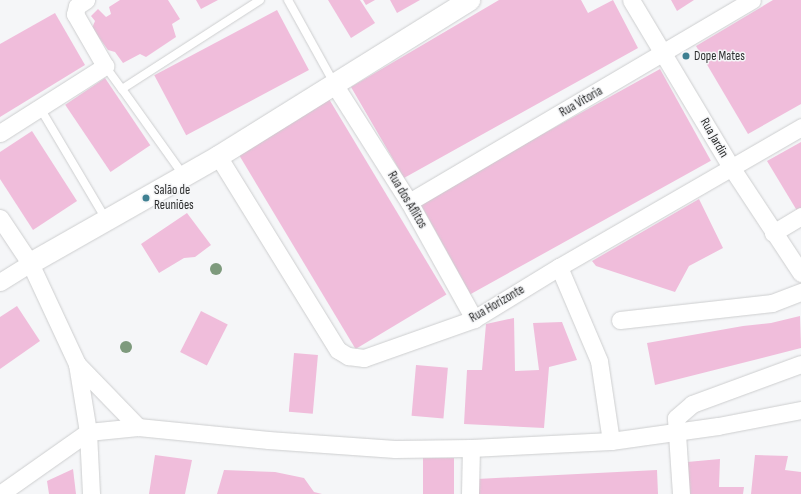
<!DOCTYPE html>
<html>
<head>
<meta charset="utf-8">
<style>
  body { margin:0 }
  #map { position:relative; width:801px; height:494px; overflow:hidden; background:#f5f6f8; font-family:"Sofia Sans Condensed",sans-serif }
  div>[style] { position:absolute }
  .building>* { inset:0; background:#f0bddb; transform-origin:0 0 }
  .roads { filter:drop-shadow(0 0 1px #cdcecf) drop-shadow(0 0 1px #cdcecf) }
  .service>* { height:8px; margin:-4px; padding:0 4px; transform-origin:4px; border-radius:4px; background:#fff }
  .minor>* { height:17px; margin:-8.5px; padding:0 8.5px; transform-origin:8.5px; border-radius:8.5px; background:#fff }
  .tertiary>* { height:21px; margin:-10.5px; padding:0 10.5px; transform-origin:10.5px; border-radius:10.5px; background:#fff }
  .trees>* { width:12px; height:12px; margin:-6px; border-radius:50%; background:#7e9a7d }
  .dots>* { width:11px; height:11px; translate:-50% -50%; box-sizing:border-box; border:2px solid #f5f6f8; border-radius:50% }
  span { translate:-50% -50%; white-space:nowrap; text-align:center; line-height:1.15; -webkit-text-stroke:3px #f5f6f8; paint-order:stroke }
  .poi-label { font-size:13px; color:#2e2f2f }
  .left { translate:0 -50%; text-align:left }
  .street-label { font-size:13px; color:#2e2f2f }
</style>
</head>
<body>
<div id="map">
  <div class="building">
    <div style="clip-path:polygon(120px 0,168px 0,180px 19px,172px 24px,176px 37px,146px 57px,140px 54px,123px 63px,115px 52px,108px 50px,92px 28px,95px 21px,91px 16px,98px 9px,106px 17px,111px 14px,109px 7px)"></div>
    <div style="clip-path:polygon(196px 0,218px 0,201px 9px)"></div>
    <div style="clip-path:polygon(328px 0,360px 0,375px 23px,351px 38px)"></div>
    <div style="clip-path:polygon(363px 0,375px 0,366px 5px)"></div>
    <div style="clip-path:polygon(390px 0,420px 0,397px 13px)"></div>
    <div style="clip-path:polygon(499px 0,581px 0,588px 13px,613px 0,638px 48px,404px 178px,351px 87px)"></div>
    <div style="clip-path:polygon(671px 0,694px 0,677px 11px)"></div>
    <div style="clip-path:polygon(773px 0,801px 0,801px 104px,748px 134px,696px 46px)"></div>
    <div style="left:277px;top:10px;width:68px;height:139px;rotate:62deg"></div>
    <div style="clip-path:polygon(55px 13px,85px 65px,0 117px,0 44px)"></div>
    <div style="left:660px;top:69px;width:105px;height:275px;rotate:61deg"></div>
    <div style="left:105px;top:78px;width:81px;height:48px;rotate:56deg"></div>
    <div style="left:329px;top:99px;width:228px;height:106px;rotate:59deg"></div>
    <div style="clip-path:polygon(32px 131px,77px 201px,33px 230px,0 179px,0 152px)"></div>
    <div style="clip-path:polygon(801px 142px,801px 212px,799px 214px,767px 161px)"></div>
    <div style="clip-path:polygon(699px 199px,723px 248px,689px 266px,675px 292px,596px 266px,592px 261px)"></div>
    <div style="clip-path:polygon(187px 213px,211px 245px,195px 257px,184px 258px,159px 273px,141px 244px)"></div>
    <div style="clip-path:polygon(17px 306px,40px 341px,0 369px,0 317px)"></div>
    <div style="left:201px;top:311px;width:30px;height:46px;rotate:27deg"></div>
    <div style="clip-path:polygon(800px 316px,801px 348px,655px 385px,647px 343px,743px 326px,771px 323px)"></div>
    <div style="clip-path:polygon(514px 318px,515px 371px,539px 370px,533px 323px,562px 322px,577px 360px,549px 367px,544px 428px,464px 424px,467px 370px,482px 370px,486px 324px)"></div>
    <div style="left:294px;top:353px;width:24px;height:59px;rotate:5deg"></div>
    <div style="left:416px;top:365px;width:32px;height:51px;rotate:5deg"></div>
    <div style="clip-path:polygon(155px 455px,192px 460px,185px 494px,149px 494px)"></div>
    <div style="clip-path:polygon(755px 455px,788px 456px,785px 470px,801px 472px,801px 494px,751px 494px)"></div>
    <div style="left:454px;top:458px;width:36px;height:31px;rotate:90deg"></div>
    <div style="clip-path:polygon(720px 459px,719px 487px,744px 487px,743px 494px,689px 494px,687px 462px)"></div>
    <div style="clip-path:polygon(73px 469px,76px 494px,49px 494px,47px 481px)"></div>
    <div style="clip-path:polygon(224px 470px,275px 472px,304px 478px,314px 492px,322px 494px,217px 494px)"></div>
    <div style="clip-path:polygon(657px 470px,658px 494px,477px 494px,477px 479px)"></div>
  </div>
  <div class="roads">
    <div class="service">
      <div style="left:288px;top:0;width:95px;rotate:61deg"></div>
      <div style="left:105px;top:66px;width:29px;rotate:54deg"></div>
      <div style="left:122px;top:89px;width:164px;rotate:-32.8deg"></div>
      <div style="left:122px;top:89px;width:107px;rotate:54.5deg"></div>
      <div style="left:40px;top:108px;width:129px;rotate:59.3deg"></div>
    </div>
    <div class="minor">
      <div style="left:631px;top:0;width:195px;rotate:59.1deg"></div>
      <div style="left:731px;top:167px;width:127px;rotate:56.6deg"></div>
      <div style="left:334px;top:84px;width:140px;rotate:57.6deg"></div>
      <div style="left:409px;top:202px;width:134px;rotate:60.9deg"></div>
      <div style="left:0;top:133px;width:125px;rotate:-32.5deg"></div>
      <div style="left:105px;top:66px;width:60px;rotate:-120deg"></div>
      <div style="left:75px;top:14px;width:8px;rotate:-76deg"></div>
      <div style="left:77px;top:6px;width:11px;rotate:-34deg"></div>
      <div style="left:218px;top:156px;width:228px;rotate:58.3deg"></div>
      <div style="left:338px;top:350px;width:12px;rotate:31deg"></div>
      <div style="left:348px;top:356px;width:16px;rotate:7deg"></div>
      <div style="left:364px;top:358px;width:117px;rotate:-19.5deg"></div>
      <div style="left:474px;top:319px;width:100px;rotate:-31.5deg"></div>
      <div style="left:559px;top:267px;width:280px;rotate:-30deg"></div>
      <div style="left:409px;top:202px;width:398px;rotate:-30.5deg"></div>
      <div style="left:0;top:218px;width:54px;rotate:56.3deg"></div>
      <div style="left:30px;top:263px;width:111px;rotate:65deg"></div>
      <div style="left:77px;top:364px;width:69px;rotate:80.8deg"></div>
      <div style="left:88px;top:432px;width:62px;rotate:87.2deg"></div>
      <div style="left:773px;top:233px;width:33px;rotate:-31deg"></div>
      <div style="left:559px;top:267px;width:102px;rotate:66.9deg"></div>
      <div style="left:599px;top:361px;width:81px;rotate:81.5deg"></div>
      <div style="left:0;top:282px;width:36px;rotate:-32deg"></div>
      <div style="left:620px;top:320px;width:153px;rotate:-6.4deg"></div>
      <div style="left:772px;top:303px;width:31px;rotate:-21deg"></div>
      <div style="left:77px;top:364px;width:88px;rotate:45.9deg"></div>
      <div style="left:0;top:494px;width:108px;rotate:-35.2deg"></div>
      <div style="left:88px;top:432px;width:50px;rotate:-5.7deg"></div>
      <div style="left:138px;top:427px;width:131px;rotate:5.7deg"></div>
      <div style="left:268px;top:440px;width:127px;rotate:4.1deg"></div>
      <div style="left:395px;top:449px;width:76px;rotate:-0.8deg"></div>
      <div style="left:471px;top:448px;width:140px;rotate:-2.9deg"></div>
      <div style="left:611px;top:441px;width:108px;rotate:-8deg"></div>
      <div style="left:718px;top:426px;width:85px;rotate:-10.9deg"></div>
      <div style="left:470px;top:494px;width:46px;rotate:-88.8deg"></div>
      <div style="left:681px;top:494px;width:76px;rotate:-93.8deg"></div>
      <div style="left:676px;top:418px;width:21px;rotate:-41deg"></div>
      <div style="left:692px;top:404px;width:116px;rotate:-20.2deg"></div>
    </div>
    <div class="tertiary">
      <div style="left:30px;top:263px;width:216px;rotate:-29.6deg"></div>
      <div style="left:218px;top:156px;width:296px;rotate:-31.9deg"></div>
    </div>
  </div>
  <div class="trees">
    <div style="left:216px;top:269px"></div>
    <div style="left:126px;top:347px"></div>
  </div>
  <div class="dots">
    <div style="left:686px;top:56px;background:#3f8092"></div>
    <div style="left:146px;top:198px;background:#3f8092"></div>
  </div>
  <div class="poi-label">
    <span class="left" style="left:694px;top:56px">Dope Mates</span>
    <span class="left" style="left:154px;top:198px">Salão de<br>Reuniões</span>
  </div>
  <div class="street-label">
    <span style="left:581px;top:102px;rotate:-30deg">Rua Vitoria</span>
    <span style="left:714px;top:138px;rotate:60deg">Rua Jardin</span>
    <span style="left:407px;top:200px;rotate:59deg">Rua dos Aflitos</span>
    <span style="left:497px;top:304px;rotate:-30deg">Rua Horizonte</span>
  </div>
</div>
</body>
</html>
